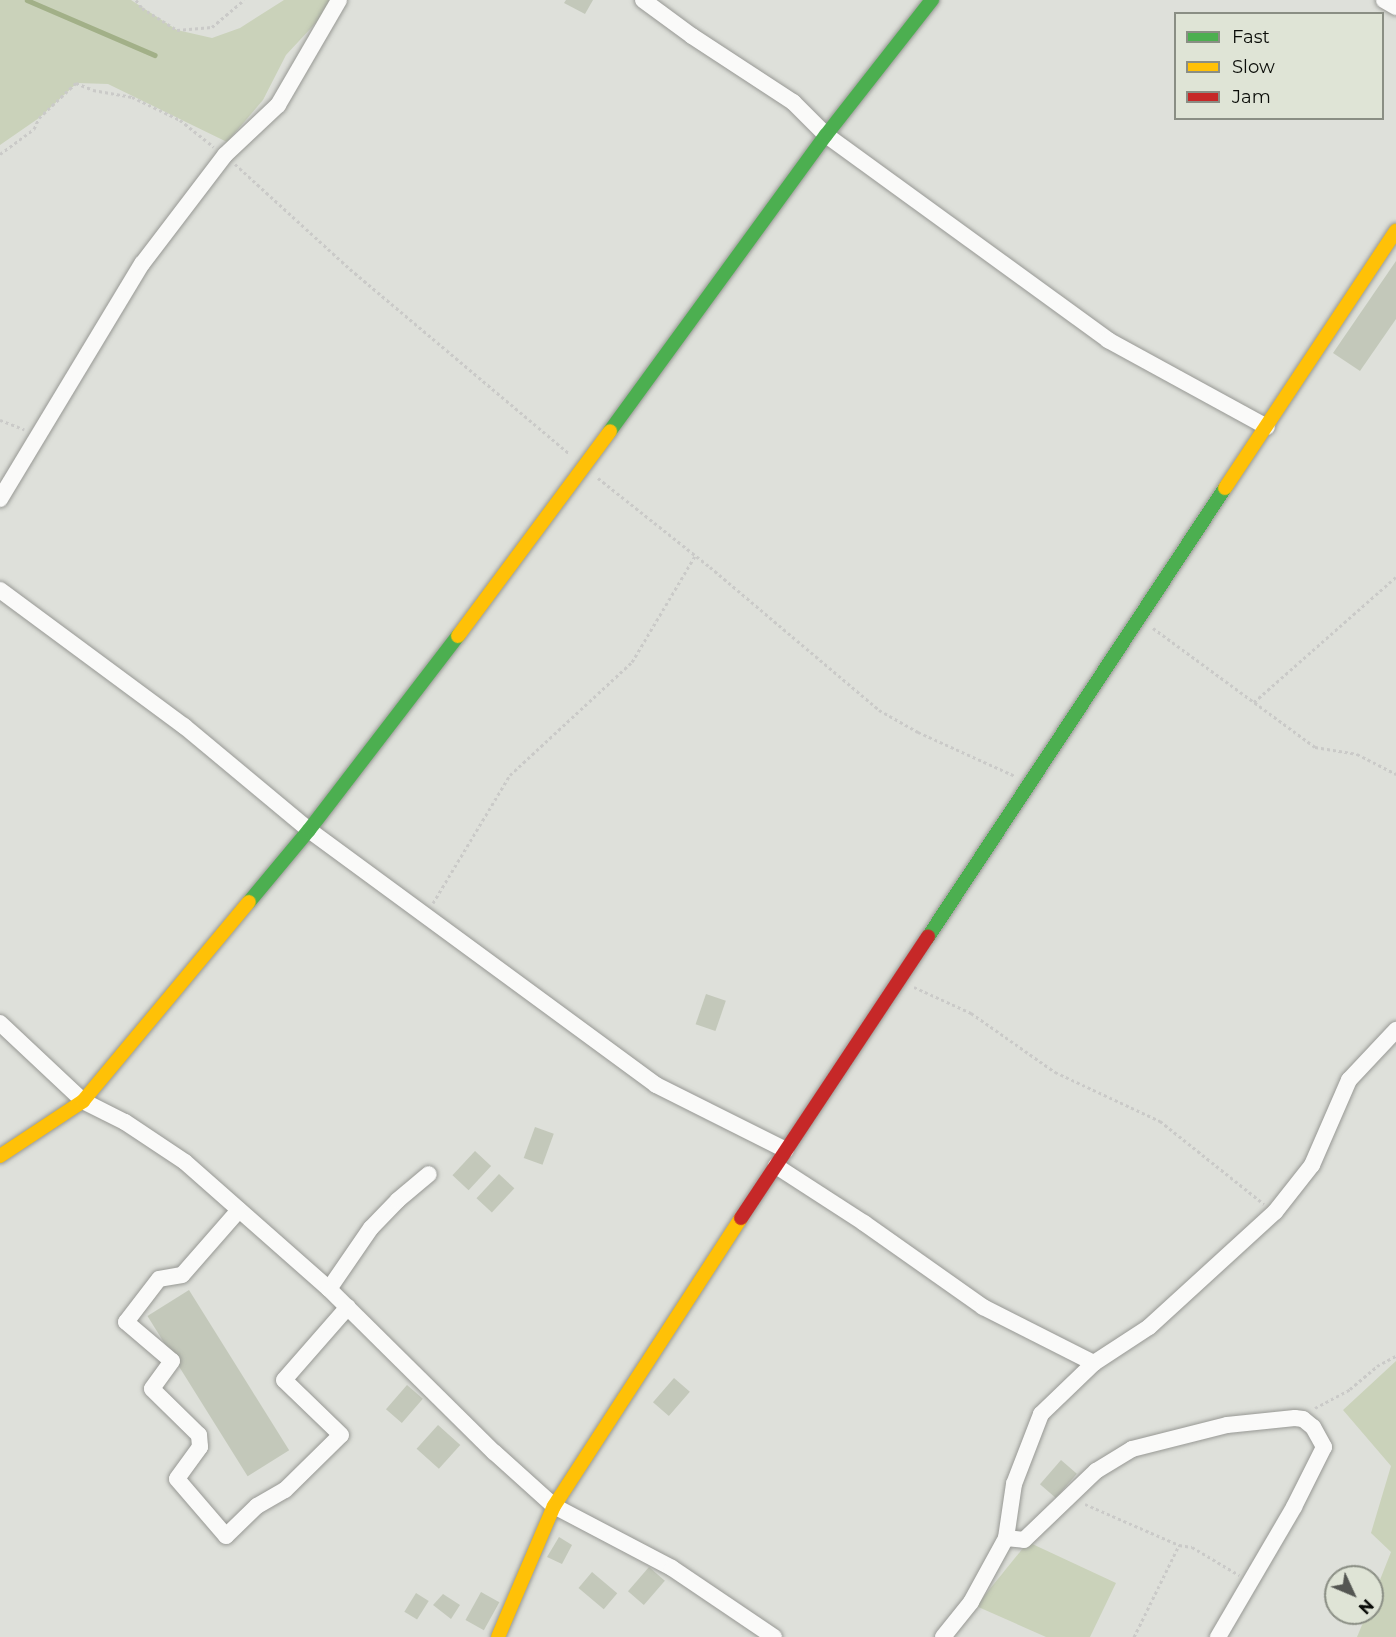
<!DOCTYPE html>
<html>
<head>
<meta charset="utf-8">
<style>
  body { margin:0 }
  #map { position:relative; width:1396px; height:1637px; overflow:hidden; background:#dee0da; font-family:Montserrat,sans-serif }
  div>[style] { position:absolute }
  .green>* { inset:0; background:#cad2ba }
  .stream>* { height:4.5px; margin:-2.25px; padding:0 2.25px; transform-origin:2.25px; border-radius:2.25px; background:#a2b088 }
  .building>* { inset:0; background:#c3c8ba; transform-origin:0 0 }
  .path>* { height:3px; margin-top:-1.5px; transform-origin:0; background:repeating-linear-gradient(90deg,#cacac8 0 3px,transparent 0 6px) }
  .roads { filter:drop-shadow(0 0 2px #979894) drop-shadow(0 0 2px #979894) }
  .street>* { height:16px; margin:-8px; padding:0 8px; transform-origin:8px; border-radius:8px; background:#fafaf9 }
  .fast>* { height:14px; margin:-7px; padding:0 7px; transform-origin:7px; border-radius:7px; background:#4caf50 }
  .slow>* { height:14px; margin:-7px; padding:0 7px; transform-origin:7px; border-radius:7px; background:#ffc107 }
  .jam>* { height:14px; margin:-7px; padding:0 7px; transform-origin:7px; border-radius:7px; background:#c62828 }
  span { translate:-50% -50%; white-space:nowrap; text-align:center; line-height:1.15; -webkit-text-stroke:5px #dfe4d6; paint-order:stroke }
  .legend { position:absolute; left:1174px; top:12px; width:210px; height:108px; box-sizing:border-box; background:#dfe4d6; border:2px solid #8a8e84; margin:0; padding:8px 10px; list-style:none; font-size:18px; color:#0a0c08 }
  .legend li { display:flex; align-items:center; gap:12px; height:30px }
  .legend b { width:30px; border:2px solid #8a8e84 }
  .north { position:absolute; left:1324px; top:1565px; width:60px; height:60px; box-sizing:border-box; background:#dfe4d6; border:2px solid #8a8e84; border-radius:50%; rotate:134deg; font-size:16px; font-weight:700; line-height:24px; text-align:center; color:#0a0c08 }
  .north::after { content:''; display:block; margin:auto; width:21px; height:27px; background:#545652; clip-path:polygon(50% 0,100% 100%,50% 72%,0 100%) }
</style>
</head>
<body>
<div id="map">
  <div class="green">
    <div style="clip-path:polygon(0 0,131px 0,177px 30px,212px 38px,240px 28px,284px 0,337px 0,286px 55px,263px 100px,227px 142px,108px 84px,77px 83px,39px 118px,0 145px)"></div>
    <div style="clip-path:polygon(1396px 1361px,1396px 1637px,1357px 1637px,1367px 1613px,1372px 1613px,1372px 1600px,1391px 1552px,1371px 1533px,1391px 1466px,1343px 1410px)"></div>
    <div style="clip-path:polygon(1028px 1542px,1116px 1583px,1090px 1637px,1046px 1637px,976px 1606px)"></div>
  </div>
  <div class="stream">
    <div style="left:27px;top:0;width:139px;rotate:23.3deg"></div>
  </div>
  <div class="building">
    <div style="clip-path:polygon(566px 0,593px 0,585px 14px,564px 3px)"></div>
    <div style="clip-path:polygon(1396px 261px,1396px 319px,1360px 371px,1333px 353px)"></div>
    <div style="left:706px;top:994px;width:21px;height:32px;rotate:19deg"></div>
    <div style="left:535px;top:1127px;width:20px;height:33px;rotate:20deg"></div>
    <div style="left:475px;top:1151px;width:22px;height:33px;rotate:43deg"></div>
    <div style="left:499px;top:1174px;width:21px;height:33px;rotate:43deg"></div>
    <div style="left:189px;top:1290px;width:189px;height:49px;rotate:58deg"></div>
    <div style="left:674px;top:1378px;width:21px;height:32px;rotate:41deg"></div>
    <div style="left:407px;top:1385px;width:21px;height:32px;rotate:41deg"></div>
    <div style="left:438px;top:1425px;width:30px;height:32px;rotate:42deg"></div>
    <div style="left:1061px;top:1460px;width:21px;height:32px;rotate:41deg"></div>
    <div style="clip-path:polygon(559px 1537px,572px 1545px,562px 1564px,547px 1557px)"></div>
    <div style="left:649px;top:1567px;width:21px;height:32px;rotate:41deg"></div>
    <div style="left:592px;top:1572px;width:33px;height:21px;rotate:40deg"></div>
    <div style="left:481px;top:1592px;width:21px;height:32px;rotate:29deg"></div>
    <div style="left:416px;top:1593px;width:15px;height:22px;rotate:32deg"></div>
    <div style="clip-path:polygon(443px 1594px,460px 1605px,451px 1619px,433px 1605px)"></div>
  </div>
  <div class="path">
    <div style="left:136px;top:0;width:10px;rotate:53deg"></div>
    <div style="left:142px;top:8px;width:41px;rotate:32.2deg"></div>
    <div style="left:177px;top:30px;width:35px;rotate:-5deg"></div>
    <div style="left:212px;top:27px;width:42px;rotate:-40.2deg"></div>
    <div style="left:0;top:154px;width:42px;rotate:-36.3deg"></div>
    <div style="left:34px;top:129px;width:12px;rotate:-66deg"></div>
    <div style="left:39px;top:118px;width:51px;rotate:-43.4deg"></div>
    <div style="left:76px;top:83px;width:18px;rotate:22deg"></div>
    <div style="left:93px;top:90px;width:40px;rotate:10deg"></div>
    <div style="left:132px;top:97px;width:53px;rotate:25.6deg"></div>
    <div style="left:180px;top:120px;width:43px;rotate:38.5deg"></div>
    <div style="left:235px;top:164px;width:156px;rotate:42.4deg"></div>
    <div style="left:350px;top:269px;width:287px;rotate:40.1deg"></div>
    <div style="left:0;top:420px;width:26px;rotate:21deg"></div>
    <div style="left:598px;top:478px;width:143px;rotate:38.5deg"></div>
    <div style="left:710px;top:567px;width:221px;rotate:40.2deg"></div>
    <div style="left:879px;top:710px;width:45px;rotate:29.4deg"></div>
    <div style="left:918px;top:732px;width:107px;rotate:24.4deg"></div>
    <div style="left:1153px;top:628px;width:201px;rotate:36.3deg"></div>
    <div style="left:1315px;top:747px;width:43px;rotate:9.5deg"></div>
    <div style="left:1357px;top:754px;width:44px;rotate:27.1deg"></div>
    <div style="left:1254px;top:702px;width:189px;rotate:-41.4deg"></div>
    <div style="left:433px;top:903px;width:149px;rotate:-59deg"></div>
    <div style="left:510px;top:775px;width:166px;rotate:-42.8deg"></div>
    <div style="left:632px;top:662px;width:123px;rotate:-59.3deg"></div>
    <div style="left:914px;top:987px;width:63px;rotate:24.5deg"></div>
    <div style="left:971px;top:1013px;width:103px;rotate:35.1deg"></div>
    <div style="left:1055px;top:1072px;width:116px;rotate:25deg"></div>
    <div style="left:1160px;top:1121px;width:133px;rotate:38.6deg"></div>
    <div style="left:1315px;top:1408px;width:40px;rotate:-28deg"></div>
    <div style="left:1350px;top:1389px;width:35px;rotate:-40deg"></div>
    <div style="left:1377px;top:1366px;width:21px;rotate:-28deg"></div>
    <div style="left:1085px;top:1504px;width:103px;rotate:23.6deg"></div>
    <div style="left:1179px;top:1545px;width:13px;rotate:9deg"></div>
    <div style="left:1192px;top:1547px;width:55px;rotate:30.8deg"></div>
    <div style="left:1134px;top:1637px;width:102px;rotate:-63.9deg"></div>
  </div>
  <div class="roads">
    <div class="street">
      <div style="left:643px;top:0;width:61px;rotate:36.3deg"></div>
      <div style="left:692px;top:36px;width:121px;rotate:33.2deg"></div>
      <div style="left:793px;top:102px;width:47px;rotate:45deg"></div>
      <div style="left:826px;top:135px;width:349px;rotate:36deg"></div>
      <div style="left:1108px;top:340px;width:181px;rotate:28.7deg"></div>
      <div style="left:1384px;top:0;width:14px;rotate:30deg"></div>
      <div style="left:0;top:499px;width:275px;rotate:-58.9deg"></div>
      <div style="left:142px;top:264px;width:137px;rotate:-52.7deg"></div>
      <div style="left:225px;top:155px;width:73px;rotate:-43.3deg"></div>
      <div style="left:278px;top:105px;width:121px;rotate:-59.8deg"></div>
      <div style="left:0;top:590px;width:229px;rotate:36.5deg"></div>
      <div style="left:184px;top:726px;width:163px;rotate:39.8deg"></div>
      <div style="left:309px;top:830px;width:431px;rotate:36.3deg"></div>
      <div style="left:656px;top:1085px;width:145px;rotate:26.6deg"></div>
      <div style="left:0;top:1023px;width:114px;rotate:43.2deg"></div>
      <div style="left:83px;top:1101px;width:47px;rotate:26.6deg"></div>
      <div style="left:125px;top:1122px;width:72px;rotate:33.7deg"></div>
      <div style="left:185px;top:1162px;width:192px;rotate:41.4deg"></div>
      <div style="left:329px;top:1289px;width:232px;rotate:44.7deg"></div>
      <div style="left:494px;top:1452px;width:81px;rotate:42deg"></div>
      <div style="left:554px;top:1506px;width:133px;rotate:27.7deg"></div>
      <div style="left:672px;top:1568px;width:123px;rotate:34.1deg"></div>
      <div style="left:776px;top:1166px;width:105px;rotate:32.9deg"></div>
      <div style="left:864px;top:1223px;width:146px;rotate:35.2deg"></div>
      <div style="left:983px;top:1307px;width:124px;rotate:26.8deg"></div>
      <div style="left:239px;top:1210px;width:86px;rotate:131.2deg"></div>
      <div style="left:182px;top:1275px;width:23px;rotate:170deg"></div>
      <div style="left:159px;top:1279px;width:54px;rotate:127.5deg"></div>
      <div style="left:126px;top:1322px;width:60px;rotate:40.3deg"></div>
      <div style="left:172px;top:1361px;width:34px;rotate:126deg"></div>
      <div style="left:152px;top:1389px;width:66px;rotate:44.4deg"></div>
      <div style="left:199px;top:1435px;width:12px;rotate:85deg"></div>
      <div style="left:200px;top:1447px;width:39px;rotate:126deg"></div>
      <div style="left:177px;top:1479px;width:75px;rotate:49.3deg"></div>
      <div style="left:226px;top:1536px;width:43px;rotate:-44.1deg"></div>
      <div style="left:257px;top:1506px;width:32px;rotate:-30deg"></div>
      <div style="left:285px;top:1490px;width:78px;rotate:-44.5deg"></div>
      <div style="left:341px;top:1435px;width:79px;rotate:-136deg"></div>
      <div style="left:284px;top:1380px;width:97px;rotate:-48.8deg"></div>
      <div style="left:329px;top:1289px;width:74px;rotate:-55.5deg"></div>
      <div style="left:371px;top:1228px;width:39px;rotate:-46deg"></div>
      <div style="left:398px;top:1200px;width:40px;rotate:-40deg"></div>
      <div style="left:1006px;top:1538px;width:18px;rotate:6deg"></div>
      <div style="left:1024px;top:1540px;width:100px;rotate:-43.8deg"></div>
      <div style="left:1096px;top:1471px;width:42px;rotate:-31.4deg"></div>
      <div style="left:1132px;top:1449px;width:98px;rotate:-14.2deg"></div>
      <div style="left:1227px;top:1425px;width:68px;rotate:-5.9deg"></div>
      <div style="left:1295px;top:1418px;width:8px;rotate:7deg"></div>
      <div style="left:1303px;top:1419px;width:13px;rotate:39deg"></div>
      <div style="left:1313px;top:1427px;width:23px;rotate:61deg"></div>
      <div style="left:1324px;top:1447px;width:67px;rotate:116.6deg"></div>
      <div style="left:1294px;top:1507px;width:151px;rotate:120.3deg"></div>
      <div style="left:943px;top:1637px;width:45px;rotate:-51.3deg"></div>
      <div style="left:971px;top:1602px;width:73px;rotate:-61.3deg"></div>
      <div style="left:1006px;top:1538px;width:55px;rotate:-81.6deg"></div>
      <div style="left:1014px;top:1484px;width:75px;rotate:-68.9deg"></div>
      <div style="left:1041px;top:1414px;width:74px;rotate:-43.9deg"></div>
      <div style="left:1094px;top:1363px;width:66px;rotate:-33.2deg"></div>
      <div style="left:1149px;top:1327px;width:171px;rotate:-42.4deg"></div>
      <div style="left:1275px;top:1212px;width:60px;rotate:-51.8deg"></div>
      <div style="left:1312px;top:1165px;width:93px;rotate:-66.5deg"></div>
      <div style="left:1349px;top:1080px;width:69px;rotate:-46.8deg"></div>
    </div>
    <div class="fast">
      <div style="left:610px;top:431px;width:366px;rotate:-53.9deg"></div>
      <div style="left:826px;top:135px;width:172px;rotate:-51.9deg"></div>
      <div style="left:249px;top:902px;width:94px;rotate:-50.2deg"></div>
      <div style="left:309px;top:830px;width:245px;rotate:-52.5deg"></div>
      <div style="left:928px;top:937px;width:538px;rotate:-56.52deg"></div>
    </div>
    <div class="slow">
      <div style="left:1225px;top:488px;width:309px;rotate:-56.4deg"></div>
      <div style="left:458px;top:636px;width:255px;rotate:-53.4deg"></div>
      <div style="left:0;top:1156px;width:100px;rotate:-33.5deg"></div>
      <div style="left:83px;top:1101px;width:259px;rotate:-50.2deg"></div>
      <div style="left:498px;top:1637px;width:142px;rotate:-66.9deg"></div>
      <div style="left:554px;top:1506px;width:343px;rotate:-57deg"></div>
    </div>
    <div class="jam">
      <div style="left:741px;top:1218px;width:338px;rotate:-56.4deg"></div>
    </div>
  </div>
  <ul class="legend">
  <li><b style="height:8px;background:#4caf50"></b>Fast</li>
  <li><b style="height:8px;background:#ffc107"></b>Slow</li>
  <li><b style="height:8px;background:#c62828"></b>Jam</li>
  </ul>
  <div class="north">N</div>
</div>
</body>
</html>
